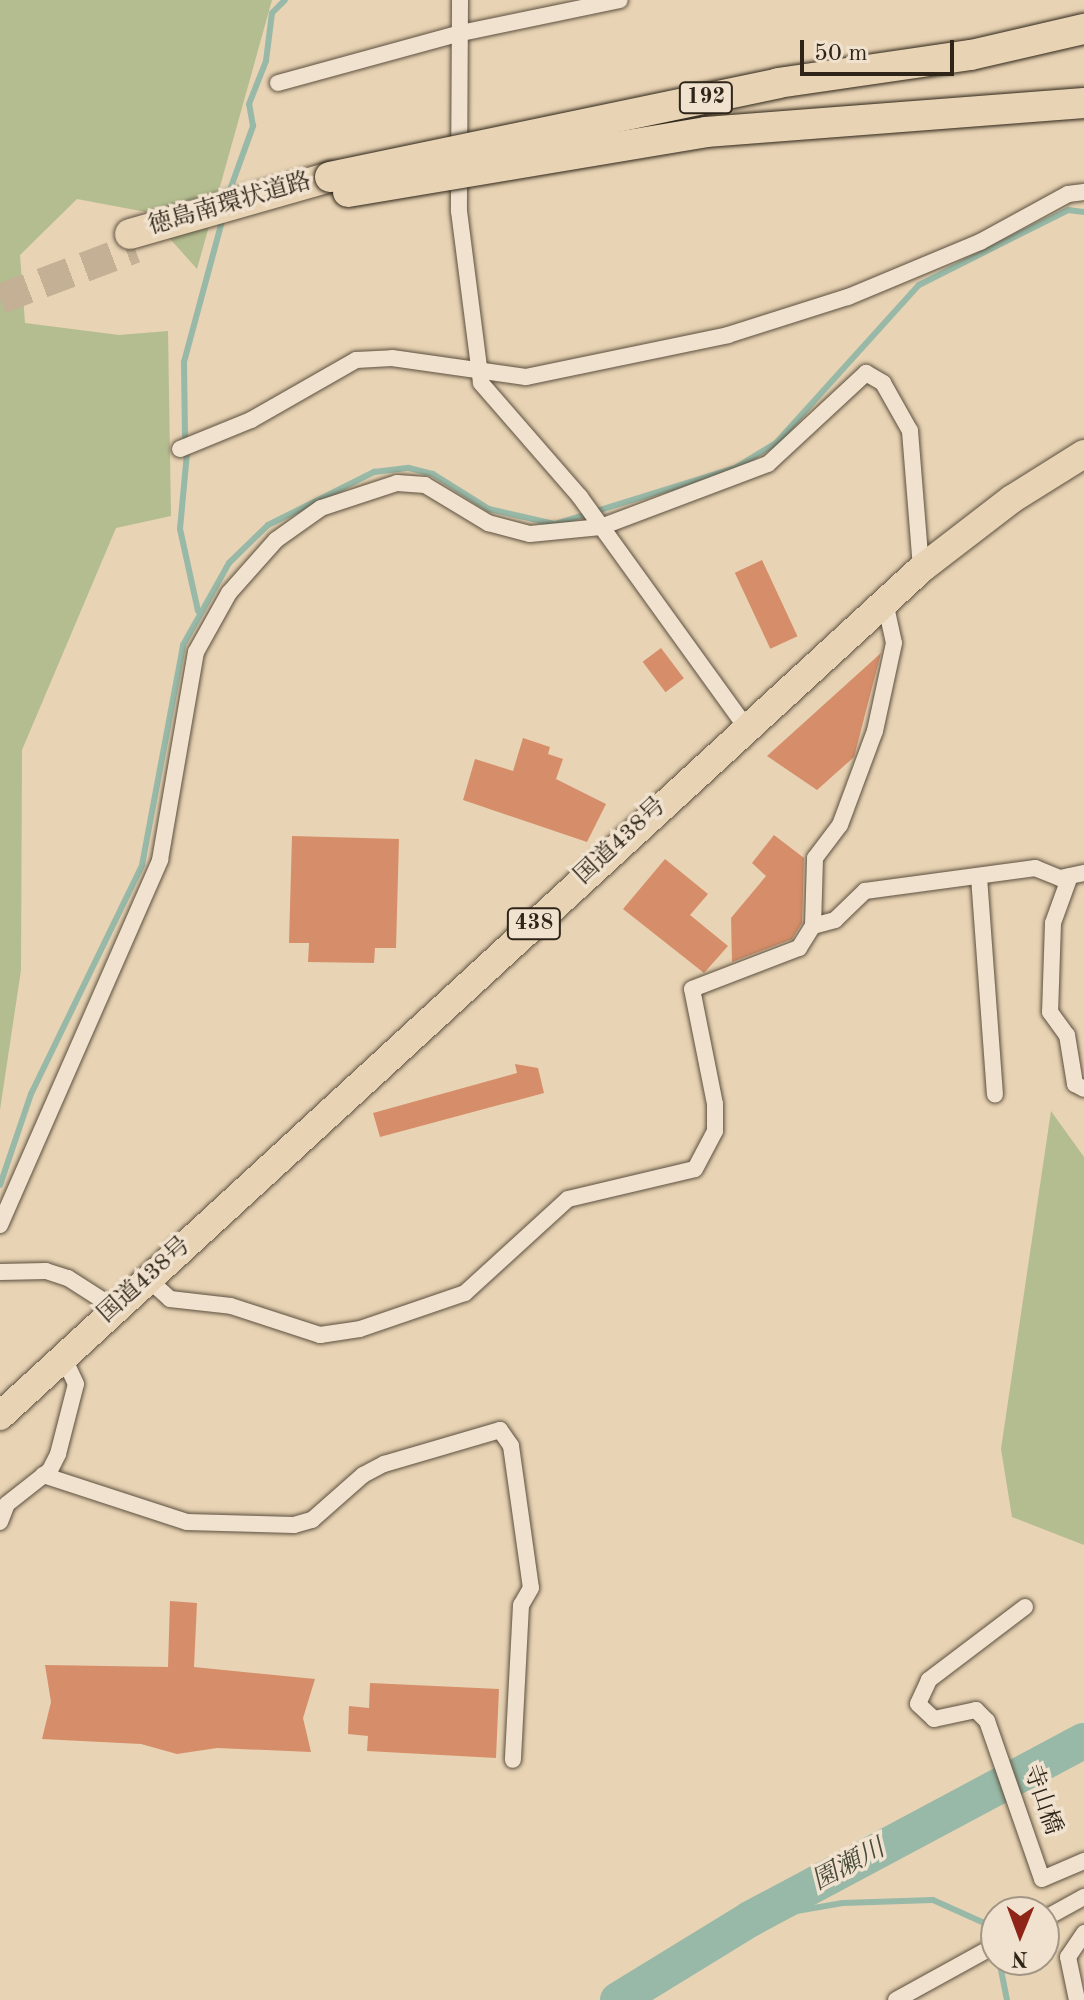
<!DOCTYPE html>
<html>
<head>
<meta charset="utf-8">
<style>
  body { margin:0 }
  #map { position:relative; width:1084px; height:2000px; overflow:hidden; background:#e8d3b4; font-family:"Old Standard TT","Noto Serif JP",serif }
  div>[style] { position:absolute }
  .green>* { inset:0; background:#b3bd8f }
  .stream>* { height:6px; margin:-3px; padding:0 3px; transform-origin:3px; border-radius:3px; background:#98b9a7 }
  .river>* { height:36px; margin:-18px; padding:0 18px; transform-origin:18px; border-radius:18px; background:#98b9a7 }
  .building>* { inset:0; background:#d68e6a; transform-origin:0 0 }
  .motorway-tunnel>* { height:30px; margin-top:-15px; transform-origin:0; background:repeating-linear-gradient(90deg,#c3b095 0 30px,transparent 0 45px) }
  .roads { filter:drop-shadow(0 0 2px #5c503f) drop-shadow(0 0 2px #5c503f) }
  .minor>* { height:16px; margin:-8px; padding:0 8px; transform-origin:8px; border-radius:8px; background:#f0e2ce }
  .trunk>* { height:28px; margin:-14px; padding:0 14px; transform-origin:14px; border-radius:14px; background:#e8d3b4 }
  .motorway>* { height:30px; margin:-15px; padding:0 15px; transform-origin:15px; border-radius:15px; background:#e8d3b4 }
  .bridges { filter:drop-shadow(0 0 2px #2e2518) drop-shadow(0 0 2px #2e2518) }
  .motorway-bridge>* { height:30px; margin:-15px; padding:0 15px; transform-origin:15px; border-radius:15px; background:#e8d3b4 }
  span { translate:-50% -50%; white-space:nowrap; text-align:center; line-height:1.15; -webkit-text-stroke:7px #f0e2ce; paint-order:stroke }
  .shield-label span { padding:2px 6px; background:#f0e2ce; border:2px solid; border-radius:6px; -webkit-text-stroke-width:0 }
  .shield-label { font-size:22px; color:#2e2518; font-weight:700 }
  .street-label { font-size:24px; color:#2e2518 }
  .water-label { font-size:26px; color:#484a3c; font-style:italic }
  .north { position:absolute; left:980px; top:1896px; width:80px; height:80px; box-sizing:border-box; background:#f0e2ce; border:2px solid #a29685; border-radius:50%; rotate:181deg; font-size:22px; font-weight:700; line-height:32px; text-align:center; color:#2e2518 }
  .north::after { content:''; display:block; margin:auto; width:28px; height:36px; background:#8f2418; clip-path:polygon(50% 0,100% 100%,50% 72%,0 100%) }
  .scale { position:absolute; left:800px; top:40px; width:154px; height:36px; box-sizing:border-box; border:4px solid #2e2518; border-top:0; padding-left:10px; font-size:24px; line-height:28px; white-space:nowrap; color:#2e2518; -webkit-text-stroke:6px #f0e2ce; paint-order:stroke }
</style>
</head>
<body>
<div id="map">
  <div class="green">
    <div style="clip-path:polygon(0 0,272px 0,197px 269px,146px 212px,77px 199px,20px 255px,25px 323px,119px 335px,168px 331px,171px 516px,116px 528px,22px 750px,21px 970px,0 1110px)"></div>
    <div style="clip-path:polygon(1051px 1111px,1084px 1157px,1084px 1545px,1012px 1517px,1001px 1449px)"></div>
  </div>
  <div class="stream">
    <div style="left:227px;top:198px;width:77px;rotate:-70.1deg"></div>
    <div style="left:253px;top:126px;width:22px;rotate:-100deg"></div>
    <div style="left:249px;top:104px;width:46px;rotate:-68.4deg"></div>
    <div style="left:266px;top:61px;width:48px;rotate:-82.9deg"></div>
    <div style="left:272px;top:13px;width:18px;rotate:-45deg"></div>
    <div style="left:185px;top:436px;width:74px;rotate:-90.8deg"></div>
    <div style="left:184px;top:362px;width:150px;rotate:-74.9deg"></div>
    <div style="left:187px;top:453px;width:76px;rotate:95.3deg"></div>
    <div style="left:180px;top:529px;width:84px;rotate:77.6deg"></div>
    <div style="left:0;top:1185px;width:96px;rotate:-71.2deg"></div>
    <div style="left:31px;top:1094px;width:254px;rotate:-64.1deg"></div>
    <div style="left:142px;top:865px;width:224px;rotate:-79.4deg"></div>
    <div style="left:183px;top:645px;width:94px;rotate:-60.7deg"></div>
    <div style="left:229px;top:563px;width:54px;rotate:-44.3deg"></div>
    <div style="left:268px;top:525px;width:119px;rotate:-26.6deg"></div>
    <div style="left:374px;top:472px;width:35px;rotate:-7deg"></div>
    <div style="left:409px;top:468px;width:25px;rotate:14deg"></div>
    <div style="left:433px;top:474px;width:66px;rotate:32deg"></div>
    <div style="left:489px;top:509px;width:68px;rotate:12.8deg"></div>
    <div style="left:555px;top:524px;width:189px;rotate:-17.3deg"></div>
    <div style="left:735px;top:468px;width:48px;rotate:-31.4deg"></div>
    <div style="left:776px;top:443px;width:213px;rotate:-47.9deg"></div>
    <div style="left:919px;top:285px;width:167px;rotate:-26.7deg"></div>
    <div style="left:1068px;top:210px;width:16px;rotate:7deg"></div>
    <div style="left:750px;top:1919px;width:94px;rotate:-9.8deg"></div>
    <div style="left:843px;top:1903px;width:90px;rotate:-1.9deg"></div>
    <div style="left:933px;top:1900px;width:61px;rotate:24.1deg"></div>
    <div style="left:989px;top:1925px;width:18px;rotate:74deg"></div>
    <div style="left:999px;top:1960px;width:41px;rotate:78.7deg"></div>
  </div>
  <div class="river">
    <div style="left:618px;top:2000px;width:155px;rotate:-31.5deg"></div>
    <div style="left:750px;top:1919px;width:378px;rotate:-28.1deg"></div>
  </div>
  <div class="building">
    <div style="left:762px;top:560px;width:84px;height:30px;rotate:65deg"></div>
    <div style="left:661px;top:648px;width:38px;height:23px;rotate:53deg"></div>
    <div style="clip-path:polygon(881px 653px,854px 757px,817px 790px,767px 756px)"></div>
    <div style="clip-path:polygon(523px 738px,550px 747px,548px 754px,563px 759px,556px 779px,606px 804px,587px 842px,463px 800px,475px 759px,513px 771px)"></div>
    <div style="clip-path:polygon(774px 835px,804px 858px,802px 923px,792px 939px,732px 962px,731px 918px,766px 876px,752px 863px)"></div>
    <div style="clip-path:polygon(292px 836px,399px 839px,396px 948px,375px 948px,374px 963px,308px 962px,309px 943px,289px 943px)"></div>
    <div style="clip-path:polygon(665px 859px,708px 894px,690px 915px,728px 946px,704px 973px,623px 909px)"></div>
    <div style="clip-path:polygon(515px 1064px,538px 1068px,544px 1093px,380px 1137px,373px 1113px,517px 1073px)"></div>
    <div style="clip-path:polygon(170px 1601px,197px 1603px,194px 1667px,315px 1679px,303px 1718px,311px 1752px,217px 1748px,177px 1754px,141px 1744px,42px 1739px,51px 1702px,45px 1665px,168px 1667px)"></div>
    <div style="clip-path:polygon(370px 1683px,499px 1689px,496px 1758px,367px 1751px,368px 1736px,348px 1734px,349px 1706px,369px 1708px)"></div>
  </div>
  <div class="motorway-tunnel">
    <div style="left:0;top:299px;width:144px;rotate:-20.7deg"></div>
  </div>
  <div class="roads">
    <div class="minor">
      <div style="left:460px;top:0;width:211px;rotate:90.3deg"></div>
      <div style="left:459px;top:211px;width:173px;rotate:82.7deg"></div>
      <div style="left:481px;top:383px;width:151px;rotate:49deg"></div>
      <div style="left:580px;top:497px;width:282px;rotate:54.2deg"></div>
      <div style="left:278px;top:83px;width:190px;rotate:-15.3deg"></div>
      <div style="left:461px;top:33px;width:162px;rotate:-11.7deg"></div>
      <div style="left:180px;top:449px;width:77px;rotate:-22.2deg"></div>
      <div style="left:251px;top:420px;width:121px;rotate:-29.7deg"></div>
      <div style="left:356px;top:360px;width:36px;rotate:-3deg"></div>
      <div style="left:392px;top:358px;width:135px;rotate:8.1deg"></div>
      <div style="left:526px;top:377px;width:206px;rotate:-11.7deg"></div>
      <div style="left:728px;top:335px;width:126px;rotate:-17.6deg"></div>
      <div style="left:848px;top:297px;width:143px;rotate:-22.6deg"></div>
      <div style="left:980px;top:242px;width:100px;rotate:-28.6deg"></div>
      <div style="left:1068px;top:194px;width:16px;rotate:-7deg"></div>
      <div style="left:1070px;top:876px;width:50px;rotate:109.9deg"></div>
      <div style="left:1053px;top:923px;width:89px;rotate:91.9deg"></div>
      <div style="left:1050px;top:1012px;width:29px;rotate:54deg"></div>
      <div style="left:1067px;top:1035px;width:50px;rotate:80.7deg"></div>
      <div style="left:1075px;top:1084px;width:10px;rotate:29deg"></div>
      <div style="left:979px;top:877px;width:218px;rotate:85.8deg"></div>
      <div style="left:813px;top:926px;width:23px;rotate:-15deg"></div>
      <div style="left:835px;top:920px;width:42px;rotate:-44deg"></div>
      <div style="left:865px;top:891px;width:172px;rotate:-7.7deg"></div>
      <div style="left:1035px;top:868px;width:27px;rotate:22deg"></div>
      <div style="left:1060px;top:878px;width:25px;rotate:-12deg"></div>
      <div style="left:0;top:1225px;width:399px;rotate:-66.3deg"></div>
      <div style="left:160px;top:860px;width:211px;rotate:-80.2deg"></div>
      <div style="left:196px;top:652px;width:68px;rotate:-60.8deg"></div>
      <div style="left:229px;top:593px;width:71px;rotate:-48.4deg"></div>
      <div style="left:276px;top:540px;width:55px;rotate:-35.4deg"></div>
      <div style="left:321px;top:508px;width:80px;rotate:-18.2deg"></div>
      <div style="left:397px;top:483px;width:28px;rotate:4deg"></div>
      <div style="left:425px;top:485px;width:74px;rotate:31.1deg"></div>
      <div style="left:488px;top:523px;width:43px;rotate:14.7deg"></div>
      <div style="left:530px;top:534px;width:71px;rotate:-5.6deg"></div>
      <div style="left:601px;top:527px;width:178px;rotate:-20.7deg"></div>
      <div style="left:768px;top:464px;width:134px;rotate:-42.9deg"></div>
      <div style="left:866px;top:373px;width:20px;rotate:30deg"></div>
      <div style="left:883px;top:383px;width:55px;rotate:60.6deg"></div>
      <div style="left:910px;top:431px;width:138px;rotate:85.4deg"></div>
      <div style="left:0;top:1272px;width:46px;rotate:-1.2deg"></div>
      <div style="left:46px;top:1271px;width:23px;rotate:18deg"></div>
      <div style="left:68px;top:1278px;width:56px;rotate:32.6deg"></div>
      <div style="left:148px;top:1279px;width:30px;rotate:42deg"></div>
      <div style="left:170px;top:1299px;width:61px;rotate:6.5deg"></div>
      <div style="left:231px;top:1306px;width:94px;rotate:18deg"></div>
      <div style="left:320px;top:1335px;width:40px;rotate:-8.5deg"></div>
      <div style="left:360px;top:1329px;width:111px;rotate:-18.9deg"></div>
      <div style="left:465px;top:1293px;width:139px;rotate:-42.4deg"></div>
      <div style="left:568px;top:1199px;width:130px;rotate:-13.3deg"></div>
      <div style="left:695px;top:1169px;width:43px;rotate:-62.2deg"></div>
      <div style="left:715px;top:1131px;width:27px;rotate:-90deg"></div>
      <div style="left:715px;top:1104px;width:117px;rotate:-101.3deg"></div>
      <div style="left:692px;top:989px;width:115px;rotate:-21deg"></div>
      <div style="left:799px;top:948px;width:26px;rotate:-58deg"></div>
      <div style="left:813px;top:926px;width:68px;rotate:-88.3deg"></div>
      <div style="left:815px;top:858px;width:41px;rotate:-52.9deg"></div>
      <div style="left:840px;top:825px;width:100px;rotate:-69.6deg"></div>
      <div style="left:875px;top:731px;width:90px;rotate:-77.8deg"></div>
      <div style="left:894px;top:643px;width:42px;rotate:-102.4deg"></div>
      <div style="left:43px;top:1475px;width:151px;rotate:18.1deg"></div>
      <div style="left:187px;top:1522px;width:107px;rotate:1.6deg"></div>
      <div style="left:294px;top:1525px;width:19px;rotate:-16deg"></div>
      <div style="left:312px;top:1520px;width:68px;rotate:-41.4deg"></div>
      <div style="left:363px;top:1475px;width:24px;rotate:-28deg"></div>
      <div style="left:384px;top:1464px;width:121px;rotate:-16.3deg"></div>
      <div style="left:500px;top:1430px;width:19px;rotate:55deg"></div>
      <div style="left:511px;top:1446px;width:143px;rotate:82deg"></div>
      <div style="left:531px;top:1588px;width:20px;rotate:120deg"></div>
      <div style="left:521px;top:1605px;width:155px;rotate:93deg"></div>
      <div style="left:0;top:1522px;width:19px;rotate:-69deg"></div>
      <div style="left:7px;top:1504px;width:55px;rotate:-38.3deg"></div>
      <div style="left:50px;top:1470px;width:18px;rotate:-63deg"></div>
      <div style="left:58px;top:1454px;width:72px;rotate:-75.6deg"></div>
      <div style="left:76px;top:1384px;width:31px;rotate:-115deg"></div>
      <div style="left:1025px;top:1607px;width:121px;rotate:142.8deg"></div>
      <div style="left:929px;top:1680px;width:26px;rotate:115deg"></div>
      <div style="left:918px;top:1704px;width:22px;rotate:43deg"></div>
      <div style="left:934px;top:1719px;width:43px;rotate:-12.1deg"></div>
      <div style="left:976px;top:1710px;width:16px;rotate:45deg"></div>
      <div style="left:987px;top:1721px;width:167px;rotate:70.8deg"></div>
      <div style="left:1042px;top:1879px;width:46px;rotate:-23.2deg"></div>
      <div style="left:1044px;top:1919px;width:46px;rotate:-28.8deg"></div>
      <div style="left:896px;top:2000px;width:114px;rotate:-28.8deg"></div>
      <div style="left:1077px;top:2000px;width:44px;rotate:-101.8deg"></div>
      <div style="left:1068px;top:1957px;width:29px;rotate:-56deg"></div>
    </div>
    <div class="trunk">
      <div style="left:0;top:1416px;width:1251px;rotate:-42.6deg"></div>
      <div style="left:921px;top:569px;width:115px;rotate:-37.6deg"></div>
      <div style="left:1012px;top:499px;width:85px;rotate:-32deg"></div>
    </div>
    <div class="motorway">
      <div style="left:130px;top:234px;width:208px;rotate:-15.9deg"></div>
    </div>
  </div>
  <div class="bridges">
    <div class="motorway-bridge">
      <div style="left:330px;top:177px;width:458px;rotate:-11.8deg"></div>
      <div style="left:778px;top:83px;width:195px;rotate:-8.3deg"></div>
      <div style="left:971px;top:55px;width:116px;rotate:-13deg"></div>
      <div style="left:348px;top:192px;width:363px;rotate:-9.5deg"></div>
      <div style="left:706px;top:132px;width:379px;rotate:-4.4deg"></div>
    </div>
  </div>
  <div class="shield-label">
    <span style="left:706px;top:98px">192</span>
    <span style="left:534px;top:924px">438</span>
  </div>
  <div class="street-label">
    <span style="left:230px;top:205px;rotate:-16deg">徳島南環状道路</span>
    <span style="left:621px;top:842px;rotate:-43deg">国道438号</span>
    <span style="left:145px;top:1281px;rotate:-42deg">国道438号</span>
    <span style="left:1041px;top:1800px;rotate:71deg">寺山橋</span>
  </div>
  <div class="water-label">
    <span style="left:849px;top:1866px;rotate:-28deg">園瀬川</span>
  </div>
  <div class="north">N</div>
  <div class="scale">50 m</div>
</div>
</body>
</html>
